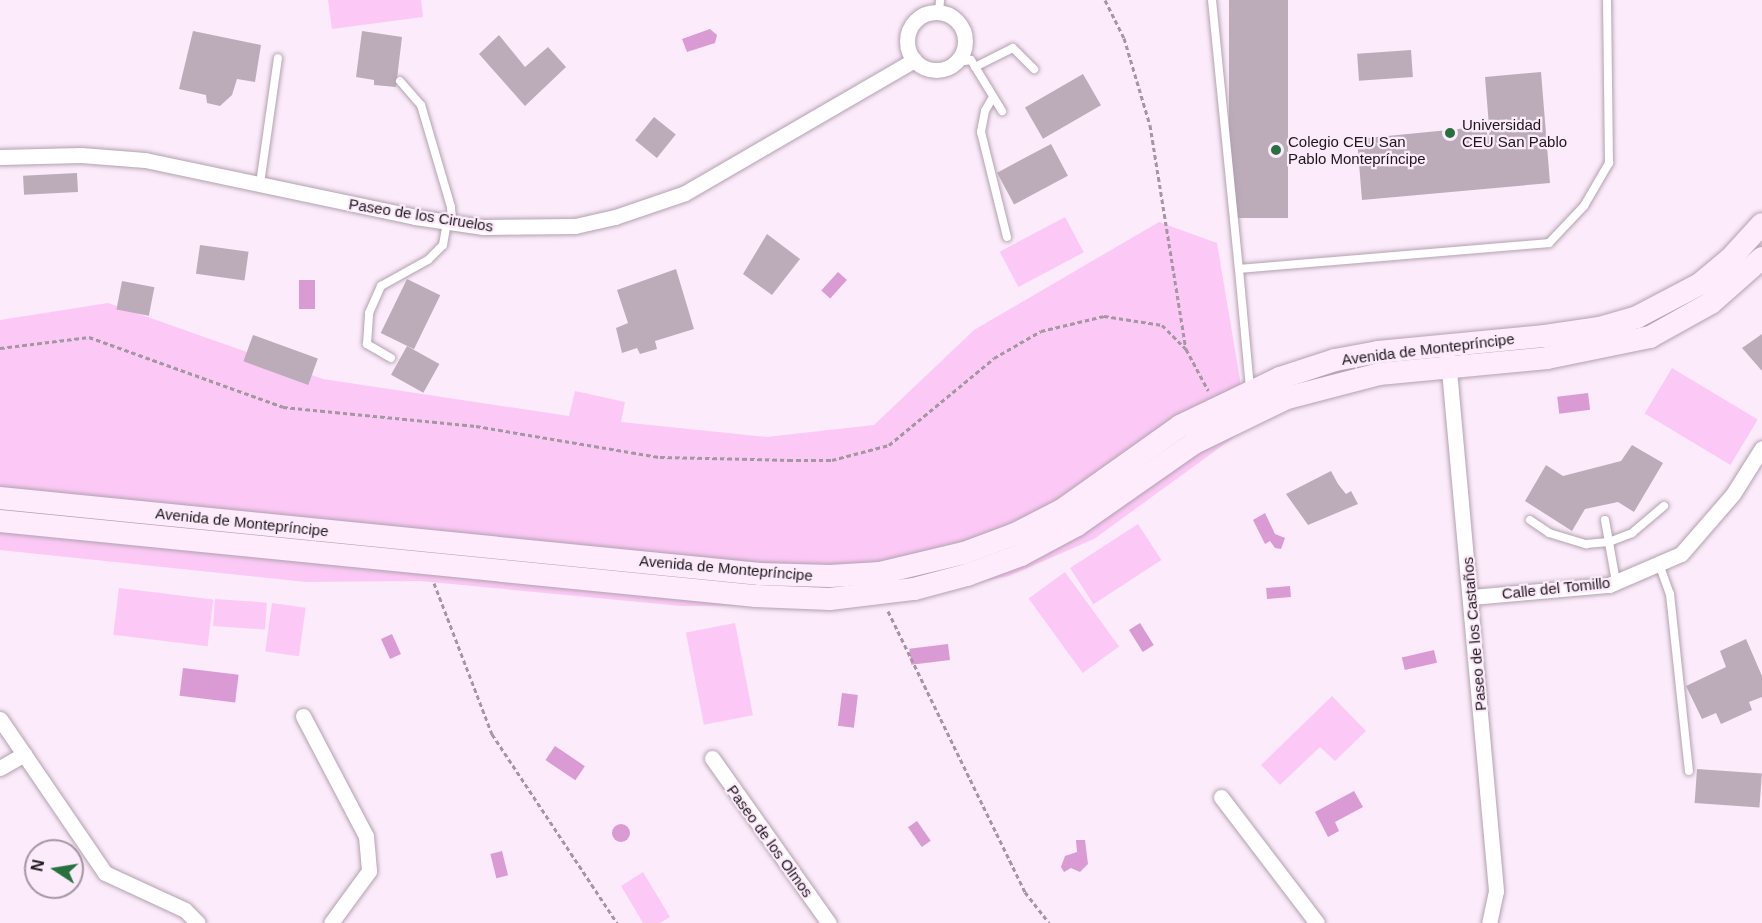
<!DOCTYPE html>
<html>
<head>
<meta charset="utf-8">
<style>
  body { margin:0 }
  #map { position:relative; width:1762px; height:923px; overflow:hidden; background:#fcebfa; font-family:Arial,sans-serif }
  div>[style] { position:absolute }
  .green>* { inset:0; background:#fcc9f6; transform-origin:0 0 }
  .water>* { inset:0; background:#da9ad3; transform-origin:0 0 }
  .round { border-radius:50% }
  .building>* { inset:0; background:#bcacba; transform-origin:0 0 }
  .path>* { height:3px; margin-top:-1.5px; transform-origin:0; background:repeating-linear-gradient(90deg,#a397a2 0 4.5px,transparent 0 7.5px) }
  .roads { filter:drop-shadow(0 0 2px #b2a1af) drop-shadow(0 0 2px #b2a1af) }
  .lane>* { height:8px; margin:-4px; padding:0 4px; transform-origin:4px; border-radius:4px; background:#fff }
  .street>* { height:15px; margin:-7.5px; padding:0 7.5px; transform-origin:7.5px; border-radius:7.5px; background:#fff }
  .street>.ring { margin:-7.5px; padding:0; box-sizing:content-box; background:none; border:15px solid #fff; border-radius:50% }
  .secondary>* { height:22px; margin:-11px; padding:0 11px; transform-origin:11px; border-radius:11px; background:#feebfc }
  .dots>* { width:16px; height:16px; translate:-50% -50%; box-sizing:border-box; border:3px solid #fcebfa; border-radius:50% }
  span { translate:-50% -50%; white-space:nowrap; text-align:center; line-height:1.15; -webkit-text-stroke:4.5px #fcebfa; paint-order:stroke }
  .poi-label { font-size:15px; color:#1d171c }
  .left { translate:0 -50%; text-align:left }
  .street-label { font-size:15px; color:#1d171c }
  .north { position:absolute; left:24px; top:839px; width:60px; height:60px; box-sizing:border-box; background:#fcebfa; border:2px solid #a396a1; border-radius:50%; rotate:282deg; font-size:16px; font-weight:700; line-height:24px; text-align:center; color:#1d171c }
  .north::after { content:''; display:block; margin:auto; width:21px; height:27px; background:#28713f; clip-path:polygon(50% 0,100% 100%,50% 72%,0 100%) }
</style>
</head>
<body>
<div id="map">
  <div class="green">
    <div style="clip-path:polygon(328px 0,421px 0,423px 17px,332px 29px)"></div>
    <div style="left:1065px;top:217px;width:40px;height:74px;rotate:62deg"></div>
    <div style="clip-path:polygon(1159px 222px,1217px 243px,1248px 427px,1094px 539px,1009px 576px,869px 605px,681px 606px,420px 581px,306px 582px,0 550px,0 320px,108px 303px,323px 379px,569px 416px,575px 391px,625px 402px,621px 422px,766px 437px,874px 425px,974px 330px)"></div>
    <div style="left:1672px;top:368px;width:100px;height:53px;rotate:31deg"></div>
    <div style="left:1138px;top:524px;width:43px;height:81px;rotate:57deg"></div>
    <div style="left:1065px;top:572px;width:92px;height:45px;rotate:54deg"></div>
    <div style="left:119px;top:588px;width:95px;height:47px;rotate:7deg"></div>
    <div style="left:215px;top:599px;width:52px;height:27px;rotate:4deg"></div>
    <div style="left:272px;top:603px;width:34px;height:49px;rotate:8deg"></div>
    <div style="left:735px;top:623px;width:94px;height:50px;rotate:79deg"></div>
    <div style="clip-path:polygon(1332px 696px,1366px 731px,1335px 761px,1320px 747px,1280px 785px,1261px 765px)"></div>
    <div style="clip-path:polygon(643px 872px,670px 917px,660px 923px,643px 923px,621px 886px)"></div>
  </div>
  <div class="water">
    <div style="clip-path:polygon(710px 29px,717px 35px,715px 43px,687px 52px,682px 39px)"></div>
    <div style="left:838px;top:272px;width:12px;height:25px;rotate:42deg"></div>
    <div style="left:299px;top:280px;width:16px;height:29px"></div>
    <div style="left:1588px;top:393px;width:17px;height:31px;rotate:83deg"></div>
    <div style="clip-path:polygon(1265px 513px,1275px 534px,1285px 538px,1281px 549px,1275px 548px,1270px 541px,1265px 544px,1253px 520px)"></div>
    <div style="left:1290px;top:586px;width:11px;height:24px;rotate:85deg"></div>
    <div style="left:1140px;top:623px;width:26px;height:13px;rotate:58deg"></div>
    <div style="left:392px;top:634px;width:22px;height:12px;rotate:66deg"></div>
    <div style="left:948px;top:644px;width:16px;height:39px;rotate:83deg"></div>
    <div style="left:1434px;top:650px;width:13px;height:33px;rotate:77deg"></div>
    <div style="left:183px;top:668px;width:56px;height:28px;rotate:7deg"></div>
    <div style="left:842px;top:693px;width:16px;height:33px;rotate:7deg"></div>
    <div style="left:555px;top:746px;width:36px;height:17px;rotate:34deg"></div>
    <div style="clip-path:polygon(1354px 791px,1363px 807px,1335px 822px,1339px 831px,1328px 837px,1315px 812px)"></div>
    <div style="left:917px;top:821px;width:24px;height:11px;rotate:55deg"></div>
    <div class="round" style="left:612px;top:824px;width:18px;height:18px"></div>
    <div style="clip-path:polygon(1076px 840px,1085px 840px,1088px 864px,1080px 872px,1071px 868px,1064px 872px,1061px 867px,1065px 856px,1077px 852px)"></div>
    <div style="left:502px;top:851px;width:25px;height:12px;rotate:76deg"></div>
  </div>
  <div class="building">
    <div style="left:1229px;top:0;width:59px;height:218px"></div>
    <div style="clip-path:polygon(193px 31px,261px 45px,255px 82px,237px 79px,232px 95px,220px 106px,207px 103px,206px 95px,179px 89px)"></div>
    <div style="clip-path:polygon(362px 31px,402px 37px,396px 87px,374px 85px,374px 80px,356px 77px)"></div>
    <div style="clip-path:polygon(499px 35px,525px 67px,548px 47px,566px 67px,525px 106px,479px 54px)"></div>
    <div style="left:1411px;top:50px;width:27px;height:54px;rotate:86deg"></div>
    <div style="clip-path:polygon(1541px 72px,1550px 183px,1362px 200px,1357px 139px,1489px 126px,1485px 77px)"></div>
    <div style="left:1083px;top:74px;width:36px;height:67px;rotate:60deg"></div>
    <div style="left:654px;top:117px;width:28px;height:30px;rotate:39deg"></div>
    <div style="left:1051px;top:144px;width:36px;height:61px;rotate:62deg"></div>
    <div style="left:77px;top:173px;width:19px;height:54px;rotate:87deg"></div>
    <div style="clip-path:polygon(767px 234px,800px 259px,772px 295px,743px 274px)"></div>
    <div style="left:200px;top:245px;width:49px;height:29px;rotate:8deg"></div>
    <div style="clip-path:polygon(676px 269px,694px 329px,655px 341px,657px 349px,640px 354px,637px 348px,622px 353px,616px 328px,628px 323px,617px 290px)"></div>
    <div style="left:407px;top:279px;width:37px;height:60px;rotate:26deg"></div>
    <div style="left:122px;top:281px;width:33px;height:29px;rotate:11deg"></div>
    <div style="clip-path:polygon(1762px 334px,1762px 371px,1742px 348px)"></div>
    <div style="left:253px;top:335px;width:69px;height:28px;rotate:20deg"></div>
    <div style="left:407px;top:346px;width:37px;height:33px;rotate:29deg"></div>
    <div style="clip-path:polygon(1632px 445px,1663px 463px,1634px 512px,1618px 502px,1585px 509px,1572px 531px,1525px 501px,1546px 465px,1563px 476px,1621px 461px)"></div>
    <div style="clip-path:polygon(1331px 471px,1338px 484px,1346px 494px,1351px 491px,1358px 504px,1308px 525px,1286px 494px)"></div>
    <div style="clip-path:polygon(1746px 639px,1762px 676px,1762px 697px,1749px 702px,1752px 710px,1721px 724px,1716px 713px,1702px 719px,1686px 686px,1726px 667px,1720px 651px)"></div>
    <div style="left:1697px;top:769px;width:65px;height:34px;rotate:4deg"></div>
  </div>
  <div class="path">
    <div style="left:1105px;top:0;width:42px;rotate:63.4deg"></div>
    <div style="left:1124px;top:38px;width:91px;rotate:73.4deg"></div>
    <div style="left:1150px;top:125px;width:227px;rotate:80.9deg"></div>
    <div style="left:1186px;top:349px;width:47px;rotate:61.8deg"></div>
    <div style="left:0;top:348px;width:90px;rotate:-7deg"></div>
    <div style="left:89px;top:337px;width:206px;rotate:19.8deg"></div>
    <div style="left:283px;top:407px;width:194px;rotate:5.6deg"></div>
    <div style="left:476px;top:426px;width:187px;rotate:9.6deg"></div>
    <div style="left:660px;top:457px;width:129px;rotate:1.3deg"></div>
    <div style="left:789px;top:460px;width:43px"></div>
    <div style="left:832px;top:460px;width:59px;rotate:-14.7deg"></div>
    <div style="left:889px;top:445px;width:136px;rotate:-39.6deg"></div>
    <div style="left:994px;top:358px;width:54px;rotate:-29.9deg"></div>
    <div style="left:1041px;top:331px;width:65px;rotate:-13.4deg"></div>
    <div style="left:1104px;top:316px;width:59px;rotate:8.8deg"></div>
    <div style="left:1162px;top:325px;width:34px;rotate:45deg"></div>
    <div style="left:434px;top:583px;width:162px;rotate:69deg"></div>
    <div style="left:492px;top:734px;width:227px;rotate:56.5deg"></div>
    <div style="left:888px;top:611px;width:313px;rotate:64deg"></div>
    <div style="left:1025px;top:892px;width:39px;rotate:52deg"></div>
  </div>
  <div class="roads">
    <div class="lane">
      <div style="left:1212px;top:0;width:270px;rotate:84.3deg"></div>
      <div style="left:939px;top:12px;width:12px;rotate:-85deg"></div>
      <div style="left:958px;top:62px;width:13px;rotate:-9deg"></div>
      <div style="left:971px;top:60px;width:60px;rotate:58.7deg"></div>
      <div style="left:975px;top:67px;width:42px;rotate:-26.6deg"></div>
      <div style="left:1013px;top:48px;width:30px;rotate:45deg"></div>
      <div style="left:400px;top:81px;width:32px;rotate:49deg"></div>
      <div style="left:421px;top:105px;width:106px;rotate:73.6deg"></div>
      <div style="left:451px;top:207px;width:16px;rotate:86deg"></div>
      <div style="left:993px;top:97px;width:16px;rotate:120deg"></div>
      <div style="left:985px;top:111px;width:21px;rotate:101deg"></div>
      <div style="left:981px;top:132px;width:108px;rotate:76.1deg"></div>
      <div style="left:260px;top:184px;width:127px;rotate:-81.9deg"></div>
      <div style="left:391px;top:358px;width:28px;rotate:-150deg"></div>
      <div style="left:367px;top:344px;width:31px;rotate:-86deg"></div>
      <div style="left:369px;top:313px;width:30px;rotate:-66deg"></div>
      <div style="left:381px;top:286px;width:54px;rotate:-29deg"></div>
      <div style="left:428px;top:260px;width:21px;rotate:-45deg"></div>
      <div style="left:443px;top:245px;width:23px;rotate:-80deg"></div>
      <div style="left:1250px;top:388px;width:120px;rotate:-95.3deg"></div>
      <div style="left:1239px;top:269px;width:311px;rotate:-4.8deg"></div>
      <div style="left:1549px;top:243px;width:51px;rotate:-46.6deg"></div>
      <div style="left:1584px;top:206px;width:50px;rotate:-59.8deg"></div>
      <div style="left:1609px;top:163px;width:163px;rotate:-90.7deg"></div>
      <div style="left:1530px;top:520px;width:23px;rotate:34deg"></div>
      <div style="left:1549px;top:533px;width:39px;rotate:17deg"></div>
      <div style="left:1586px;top:544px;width:23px;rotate:-5deg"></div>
      <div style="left:1609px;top:542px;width:25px;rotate:-21deg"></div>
      <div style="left:1632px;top:533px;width:42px;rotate:-40.2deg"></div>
      <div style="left:1605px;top:520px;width:63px;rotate:79.9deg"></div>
      <div style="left:1659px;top:564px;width:32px;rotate:70deg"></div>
      <div style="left:1670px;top:594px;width:178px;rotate:83.9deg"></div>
    </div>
    <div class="street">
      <div class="ring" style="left:907px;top:12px;width:43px;height:43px"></div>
      <div style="left:0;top:157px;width:81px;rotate:-1.4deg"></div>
      <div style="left:81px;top:155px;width:64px;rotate:4.5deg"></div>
      <div style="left:145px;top:160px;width:276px;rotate:11.9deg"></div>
      <div style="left:415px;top:217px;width:69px;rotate:8.4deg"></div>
      <div style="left:483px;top:227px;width:92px;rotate:-0.6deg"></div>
      <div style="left:575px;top:226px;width:41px;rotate:-12.7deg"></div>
      <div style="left:615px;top:217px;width:74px;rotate:-18.9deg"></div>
      <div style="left:685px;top:193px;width:265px;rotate:-30.1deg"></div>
      <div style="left:1448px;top:359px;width:534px;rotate:84.84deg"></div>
      <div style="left:1496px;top:891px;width:33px;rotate:102deg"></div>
      <div style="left:1471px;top:597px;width:139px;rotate:-5deg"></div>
      <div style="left:1609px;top:585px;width:78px;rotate:-23.3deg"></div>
      <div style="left:1681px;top:554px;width:79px;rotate:-49.1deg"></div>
      <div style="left:1733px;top:494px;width:54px;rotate:-57.8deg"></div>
      <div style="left:303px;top:716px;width:136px;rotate:62.3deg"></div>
      <div style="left:366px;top:836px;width:35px;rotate:85deg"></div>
      <div style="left:369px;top:871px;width:64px;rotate:126.2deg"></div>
      <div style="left:0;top:719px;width:186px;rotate:55.7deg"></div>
      <div style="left:105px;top:873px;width:88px;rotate:24.8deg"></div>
      <div style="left:185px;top:910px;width:18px;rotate:45deg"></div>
      <div style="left:712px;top:758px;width:202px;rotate:54.7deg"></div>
      <div style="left:0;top:768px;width:28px;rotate:-30deg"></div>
      <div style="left:1221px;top:797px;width:158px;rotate:52.7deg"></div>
    </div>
    <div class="secondary">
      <div style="left:0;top:498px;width:764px;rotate:5.71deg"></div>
      <div style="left:760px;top:574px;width:70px;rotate:1.6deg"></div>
      <div style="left:830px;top:576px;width:50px;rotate:-3.4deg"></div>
      <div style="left:880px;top:573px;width:86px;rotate:-13.4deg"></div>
      <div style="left:964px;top:553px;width:54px;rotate:-20.4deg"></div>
      <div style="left:1015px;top:534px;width:53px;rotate:-27.1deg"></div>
      <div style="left:1062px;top:510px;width:145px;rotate:-35.4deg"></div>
      <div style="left:1180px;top:426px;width:111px;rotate:-25.6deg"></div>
      <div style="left:1280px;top:378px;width:58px;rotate:-18.1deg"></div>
      <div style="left:1335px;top:360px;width:44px;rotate:-10.5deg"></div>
      <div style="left:1378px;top:352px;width:168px;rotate:-5.5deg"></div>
      <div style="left:1545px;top:336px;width:55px;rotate:-8.4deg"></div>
      <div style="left:1599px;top:328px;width:40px;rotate:-16deg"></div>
      <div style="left:1637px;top:317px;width:71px;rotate:-27.6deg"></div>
      <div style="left:1700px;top:284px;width:39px;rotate:-40deg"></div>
      <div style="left:1730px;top:259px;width:47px;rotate:-47.6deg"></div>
      <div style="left:0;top:521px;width:760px;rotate:5.67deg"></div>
      <div style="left:756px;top:596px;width:74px;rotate:2.3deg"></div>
      <div style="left:830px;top:599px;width:85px;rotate:-6.8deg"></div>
      <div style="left:914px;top:589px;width:55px;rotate:-14.8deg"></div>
      <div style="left:967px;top:575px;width:58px;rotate:-20.3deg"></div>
      <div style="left:1021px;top:555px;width:64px;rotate:-28.2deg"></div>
      <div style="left:1077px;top:525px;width:143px;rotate:-35deg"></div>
      <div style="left:1194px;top:443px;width:103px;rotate:-25.8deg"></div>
      <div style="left:1287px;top:398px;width:95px;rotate:-14.6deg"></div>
      <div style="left:1379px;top:374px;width:169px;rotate:-5.4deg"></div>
      <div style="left:1547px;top:358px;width:105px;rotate:-11.5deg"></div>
      <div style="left:1650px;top:337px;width:70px;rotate:-29.1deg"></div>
      <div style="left:1711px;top:303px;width:68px;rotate:-41.4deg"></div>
    </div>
  </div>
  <div class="dots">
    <div style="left:1450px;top:133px;background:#28713f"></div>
    <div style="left:1276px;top:150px;background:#28713f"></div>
  </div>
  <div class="poi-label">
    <span class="left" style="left:1462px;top:133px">Universidad<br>CEU San Pablo</span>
    <span class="left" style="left:1288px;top:150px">Colegio CEU San<br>Pablo Montepríncipe</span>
  </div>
  <div class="street-label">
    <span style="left:421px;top:215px;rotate:9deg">Paseo de los Ciruelos</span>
    <span style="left:1428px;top:349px;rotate:-7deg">Avenida de Montepríncipe</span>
    <span style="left:242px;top:522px;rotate:6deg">Avenida de Montepríncipe</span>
    <span style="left:726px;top:568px;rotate:5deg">Avenida de Montepríncipe</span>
    <span style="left:1556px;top:588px;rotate:-6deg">Calle del Tomillo</span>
    <span style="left:1474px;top:634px;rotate:-95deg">Paseo de los Castaños</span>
    <span style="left:770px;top:841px;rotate:54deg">Paseo de los Olmos</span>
  </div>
  <div class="north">N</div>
</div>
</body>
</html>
